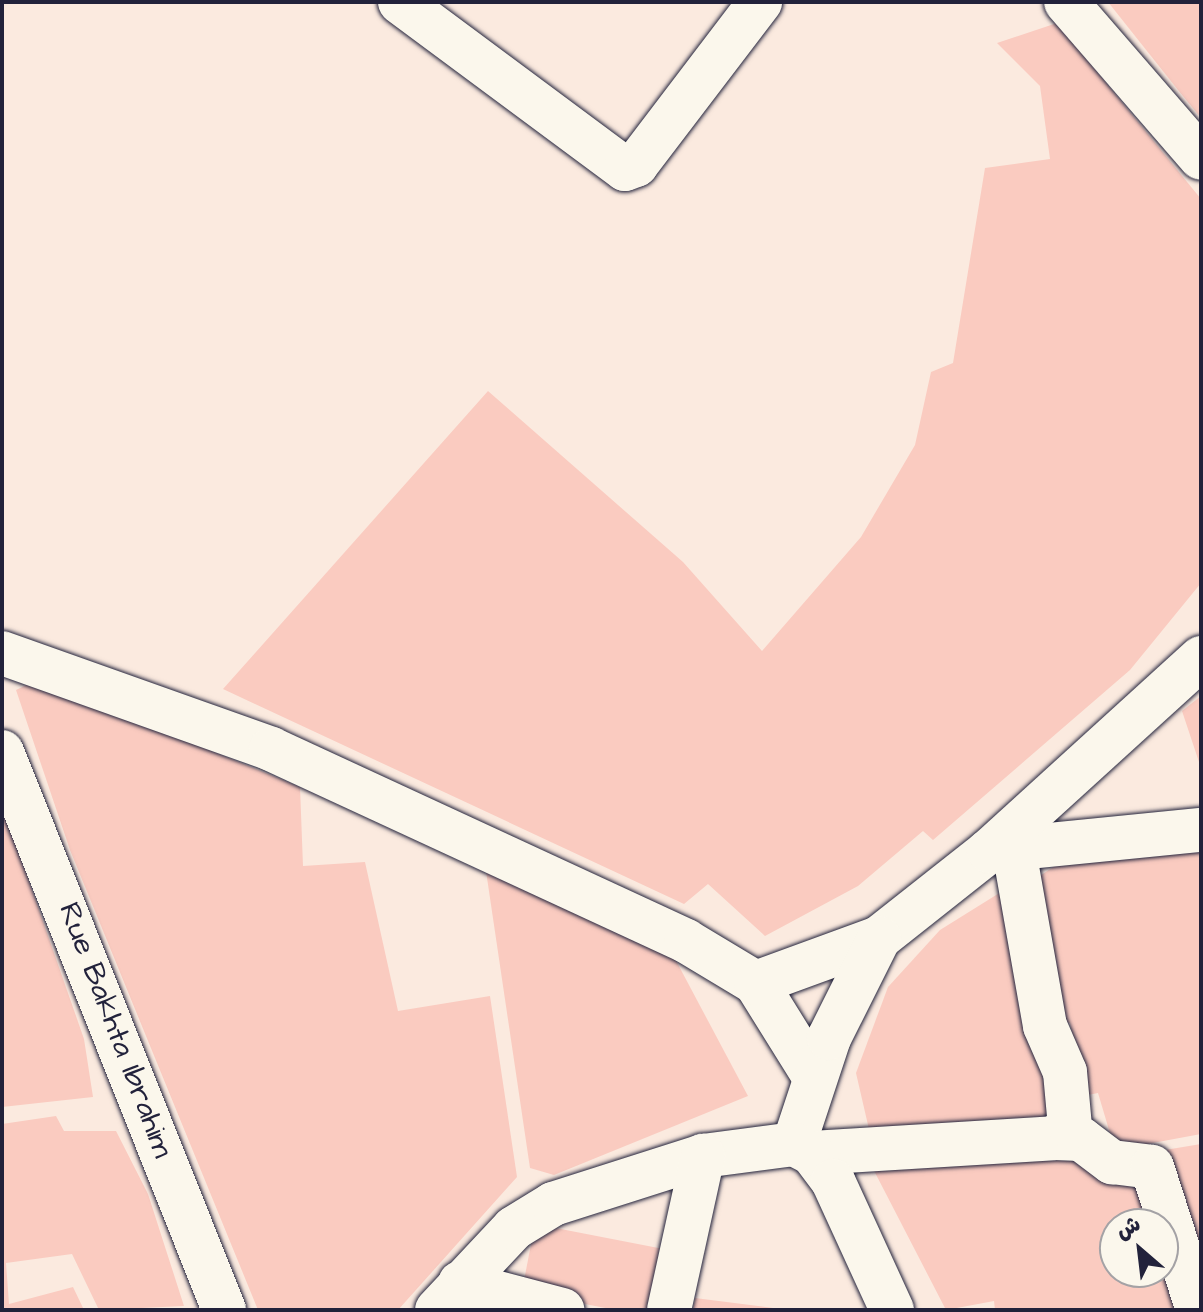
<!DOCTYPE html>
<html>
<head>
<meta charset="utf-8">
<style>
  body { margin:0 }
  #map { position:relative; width:1203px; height:1312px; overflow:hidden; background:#fbeadf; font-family:"Architects Daughter","Playpen Sans Arabic",sans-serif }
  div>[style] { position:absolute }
  .building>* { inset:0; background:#facbc0; transform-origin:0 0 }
  .roads { filter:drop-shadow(0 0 2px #22223b) drop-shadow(0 0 2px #22223b) }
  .minor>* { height:44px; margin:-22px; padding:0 22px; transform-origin:22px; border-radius:22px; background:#fbf7ec }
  span { translate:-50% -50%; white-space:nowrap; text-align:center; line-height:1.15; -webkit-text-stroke:7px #fbf7ec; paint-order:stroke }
  .street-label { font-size:30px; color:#22223b }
  .frame { position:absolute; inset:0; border:4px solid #22223b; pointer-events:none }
  .north { position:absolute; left:1099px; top:1208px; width:80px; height:80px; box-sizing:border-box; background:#fbf7ec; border:2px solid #a4a2a5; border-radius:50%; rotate:332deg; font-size:22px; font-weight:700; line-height:32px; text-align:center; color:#22223b }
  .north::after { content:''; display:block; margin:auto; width:28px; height:36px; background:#22223b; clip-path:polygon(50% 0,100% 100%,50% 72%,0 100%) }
</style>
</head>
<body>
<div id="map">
  <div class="building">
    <div style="clip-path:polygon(1108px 2px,1201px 2px,1201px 118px,1178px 90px)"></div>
    <div style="clip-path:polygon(1057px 23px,1201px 199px,1201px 583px,1130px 670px,933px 840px,923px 831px,858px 886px,765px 936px,708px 884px,684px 904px,223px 689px,488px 391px,683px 562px,762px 651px,861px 537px,915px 445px,931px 372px,953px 363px,985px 168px,1050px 159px,1040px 86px,997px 43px)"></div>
    <div style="clip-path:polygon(37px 680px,300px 787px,303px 866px,365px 862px,398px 1011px,490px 996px,517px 1177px,398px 1310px,258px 1310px,70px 850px,16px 690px)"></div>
    <div style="clip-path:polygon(1201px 696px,1201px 765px,1200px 765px,1182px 711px)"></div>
    <div style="clip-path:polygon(2px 804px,84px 1039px,93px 1097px,2px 1107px)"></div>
    <div style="clip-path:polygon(1201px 843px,1201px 1134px,1115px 1150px,1098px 1093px,1083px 1096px,1070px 1023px,1051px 1023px,1029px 883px,1061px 862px)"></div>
    <div style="clip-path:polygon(486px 871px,673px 955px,748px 1096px,554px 1175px,530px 1168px)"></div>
    <div style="clip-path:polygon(1009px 887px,1057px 1126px,871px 1138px,856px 1073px,888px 987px,940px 930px)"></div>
    <div style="clip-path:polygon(56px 1116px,64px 1131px,116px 1131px,148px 1194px,184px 1306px,99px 1310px,72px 1254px,6px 1263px,9px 1304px,73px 1287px,84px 1310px,2px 1310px,2px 1124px)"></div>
    <div style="clip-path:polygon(1201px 1144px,1201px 1284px,1159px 1151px)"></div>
    <div style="clip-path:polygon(evenodd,1086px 1153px,1146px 1172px,1192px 1310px,995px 1310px,994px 1301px,946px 1310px,869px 1161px,1086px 1153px,1115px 1224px,1163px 1224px,1163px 1272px,1115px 1272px,1115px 1224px)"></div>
    <div style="left:535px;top:1224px;width:127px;height:69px;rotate:11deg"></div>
    <div style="clip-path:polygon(695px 1298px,773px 1308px,773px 1310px,693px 1310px)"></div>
  </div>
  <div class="roads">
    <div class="minor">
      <div style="left:400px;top:2px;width:280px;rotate:36.6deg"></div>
      <div style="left:625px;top:169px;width:12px;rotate:-20deg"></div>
      <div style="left:636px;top:165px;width:205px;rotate:-52.7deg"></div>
      <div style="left:1066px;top:2px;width:206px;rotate:49.1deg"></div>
      <div style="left:2px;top:653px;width:286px;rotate:19.6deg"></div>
      <div style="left:271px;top:749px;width:457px;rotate:24.8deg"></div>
      <div style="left:686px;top:941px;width:82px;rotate:31deg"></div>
      <div style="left:756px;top:983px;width:110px;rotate:58.1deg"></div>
      <div style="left:2px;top:752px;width:601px;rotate:68.3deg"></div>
      <div style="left:989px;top:851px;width:213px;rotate:-5.7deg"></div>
      <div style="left:756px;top:983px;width:131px;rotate:-20.1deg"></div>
      <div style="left:879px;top:938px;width:140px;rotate:-38.3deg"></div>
      <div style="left:989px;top:851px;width:287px;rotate:-42.3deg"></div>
      <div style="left:1054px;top:1138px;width:27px;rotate:2deg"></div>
      <div style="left:1081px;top:1139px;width:39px;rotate:37deg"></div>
      <div style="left:1112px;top:1162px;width:40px;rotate:7.1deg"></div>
      <div style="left:1152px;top:1167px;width:150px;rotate:72.2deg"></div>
      <div style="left:794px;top:1144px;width:112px;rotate:-71.7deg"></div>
      <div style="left:829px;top:1038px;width:112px;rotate:-63.4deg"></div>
      <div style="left:812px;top:1153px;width:242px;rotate:-3.5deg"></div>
      <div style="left:1054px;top:1138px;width:19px;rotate:-35deg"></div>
      <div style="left:1070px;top:1127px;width:55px;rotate:-95.2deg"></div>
      <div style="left:1065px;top:1072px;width:50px;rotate:-113.5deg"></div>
      <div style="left:1045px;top:1026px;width:179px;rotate:-100deg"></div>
      <div style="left:460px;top:1283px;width:106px;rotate:14.8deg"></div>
      <div style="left:437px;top:1310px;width:112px;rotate:-46.8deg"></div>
      <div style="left:514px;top:1228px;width:46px;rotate:-31.6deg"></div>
      <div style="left:553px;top:1204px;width:157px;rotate:-17.7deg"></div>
      <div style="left:703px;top:1156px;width:92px;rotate:-7.5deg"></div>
      <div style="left:794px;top:1144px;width:20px;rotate:27deg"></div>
      <div style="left:812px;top:1153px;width:35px;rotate:53deg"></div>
      <div style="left:833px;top:1181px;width:142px;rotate:65.4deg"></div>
      <div style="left:669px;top:1310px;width:158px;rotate:-77.6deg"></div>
    </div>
  </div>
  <div class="street-label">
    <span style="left:116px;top:1030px;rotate:69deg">Rue Bakhta Ibrahim</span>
  </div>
  <div class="frame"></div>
  <div class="north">ش</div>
</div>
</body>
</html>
